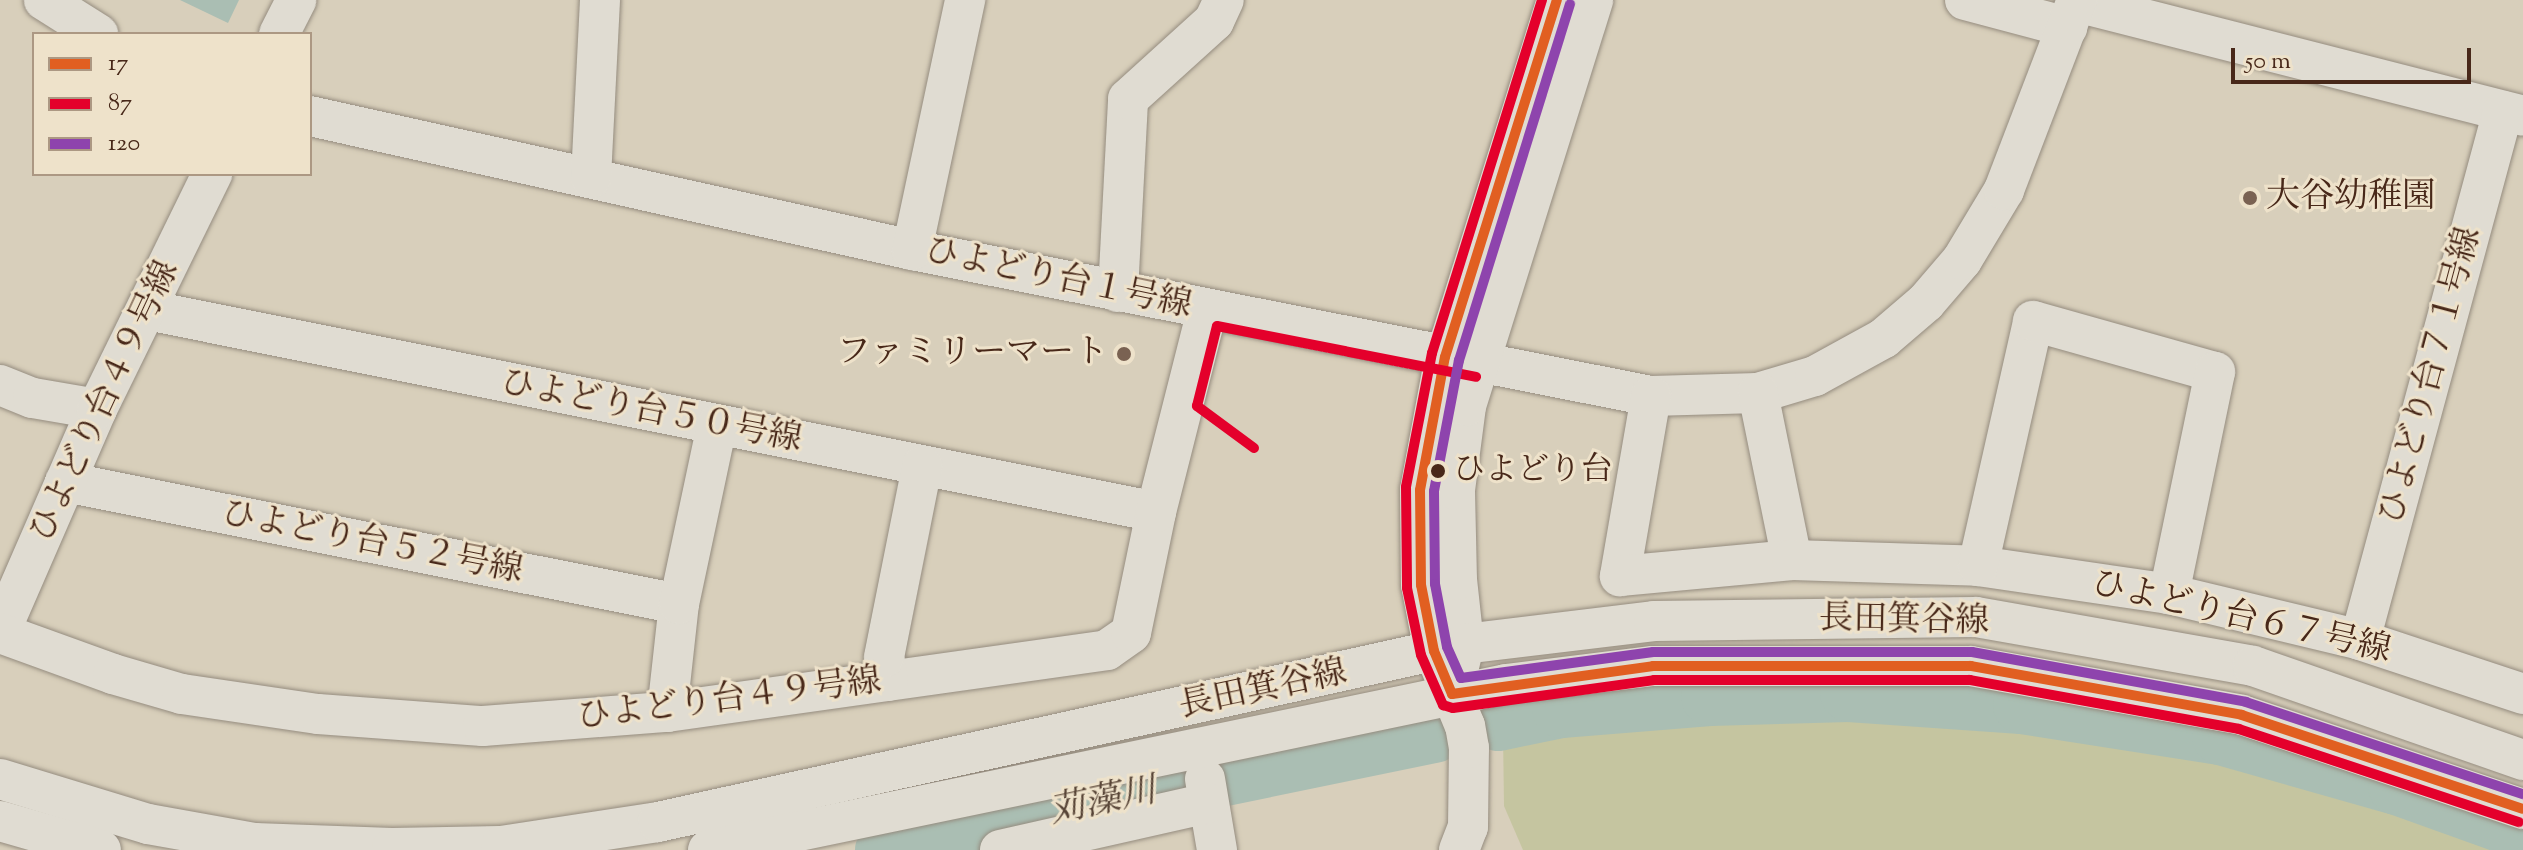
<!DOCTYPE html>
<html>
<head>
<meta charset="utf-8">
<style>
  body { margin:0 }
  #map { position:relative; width:2523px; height:850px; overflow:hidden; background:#d8cfbb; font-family:"Sorts Mill Goudy","Noto Serif JP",serif }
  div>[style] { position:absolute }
  .green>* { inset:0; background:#c5c5a0 }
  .water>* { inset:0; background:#aabeb3 }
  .river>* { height:58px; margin:-29px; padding:0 29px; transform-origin:29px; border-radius:29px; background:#aabeb3 }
  .roads { filter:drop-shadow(0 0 2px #958c7f) drop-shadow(0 0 2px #958c7f) }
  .minor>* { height:40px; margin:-20px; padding:0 20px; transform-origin:20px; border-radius:20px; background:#e0dcd2 }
  .bus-1>* { height:10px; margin:-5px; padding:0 5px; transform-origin:5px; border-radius:5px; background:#e15f21 }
  .bus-2>* { height:10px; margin:-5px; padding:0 5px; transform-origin:5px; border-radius:5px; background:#e4002b }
  .bus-3>* { height:10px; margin:-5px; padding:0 5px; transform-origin:5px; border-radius:5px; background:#8e44ad }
  .dots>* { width:22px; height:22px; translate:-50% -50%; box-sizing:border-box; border:4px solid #eee2ca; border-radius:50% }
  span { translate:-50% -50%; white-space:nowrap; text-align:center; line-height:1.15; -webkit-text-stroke:6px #eee2ca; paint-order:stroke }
  .bus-label { font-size:32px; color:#482819 }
  .left { translate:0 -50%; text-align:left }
  .poi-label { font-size:34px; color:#482819 }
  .right { translate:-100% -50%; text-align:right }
  .street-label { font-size:34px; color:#482819 }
  .water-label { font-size:36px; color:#584537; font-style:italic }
  .legend { position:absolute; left:32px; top:32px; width:280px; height:144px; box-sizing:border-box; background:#eee2ca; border:2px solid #ac9883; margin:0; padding:10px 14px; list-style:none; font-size:24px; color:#482819 }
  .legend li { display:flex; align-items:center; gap:16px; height:40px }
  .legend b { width:40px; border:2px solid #ac9883 }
  .scale { position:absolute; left:2231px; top:48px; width:240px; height:36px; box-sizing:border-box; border:4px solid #482819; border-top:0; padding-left:10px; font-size:24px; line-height:28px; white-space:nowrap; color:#482819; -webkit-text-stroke:6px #eee2ca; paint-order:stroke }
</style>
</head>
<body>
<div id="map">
  <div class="green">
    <div style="clip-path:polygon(1665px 690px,2102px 707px,2523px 788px,2523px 850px,1523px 850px,1504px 806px,1503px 732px)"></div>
  </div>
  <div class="water">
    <div style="clip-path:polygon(180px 0,239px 0,228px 23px)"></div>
  </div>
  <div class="river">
    <div style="left:1498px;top:722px;width:64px;rotate:-11.7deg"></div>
    <div style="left:1561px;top:709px;width:149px;rotate:-4.6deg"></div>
    <div style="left:1710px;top:697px;width:139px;rotate:-1.6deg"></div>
    <div style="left:1849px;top:693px;width:173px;rotate:4deg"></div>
    <div style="left:2022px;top:705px;width:201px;rotate:8.9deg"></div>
    <div style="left:2221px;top:736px;width:183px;rotate:15.9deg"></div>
    <div style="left:2397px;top:786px;width:134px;rotate:19.7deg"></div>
    <div style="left:1215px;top:779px;width:224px;rotate:-11.6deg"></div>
    <div style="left:884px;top:850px;width:304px;rotate:-12.2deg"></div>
  </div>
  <div class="roads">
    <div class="minor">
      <div style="left:44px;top:0;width:64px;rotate:32.2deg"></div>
      <div style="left:1965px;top:0;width:106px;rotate:14.8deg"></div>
      <div style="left:2077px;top:2px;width:460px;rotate:14.3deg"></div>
      <div style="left:279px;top:34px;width:38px;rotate:-63deg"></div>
      <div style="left:310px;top:116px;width:617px;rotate:12.55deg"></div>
      <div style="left:912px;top:250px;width:753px;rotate:11.18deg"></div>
      <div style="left:1651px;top:396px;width:107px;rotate:-1.6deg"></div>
      <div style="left:1758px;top:393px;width:59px;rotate:-16.6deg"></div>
      <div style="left:1815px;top:376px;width:79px;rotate:-28.8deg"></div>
      <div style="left:1884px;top:338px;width:55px;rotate:-40.6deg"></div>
      <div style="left:1926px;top:302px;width:55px;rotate:-49.4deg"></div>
      <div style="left:1962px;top:260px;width:82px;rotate:-59deg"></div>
      <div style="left:2004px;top:190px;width:204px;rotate:-69deg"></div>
      <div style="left:591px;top:178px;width:178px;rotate:-87.1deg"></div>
      <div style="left:912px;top:250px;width:256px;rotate:-78deg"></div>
      <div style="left:1118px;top:292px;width:193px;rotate:-87deg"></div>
      <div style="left:1128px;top:99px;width:116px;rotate:-42.2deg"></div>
      <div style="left:1214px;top:21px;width:23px;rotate:-65deg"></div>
      <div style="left:147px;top:310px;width:1029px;rotate:11.32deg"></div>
      <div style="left:0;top:385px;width:35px;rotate:22deg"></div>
      <div style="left:33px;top:398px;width:65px;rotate:9.8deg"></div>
      <div style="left:1758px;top:393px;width:170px;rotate:78.5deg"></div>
      <div style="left:1651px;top:396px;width:183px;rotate:99.8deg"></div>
      <div style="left:1620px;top:576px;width:173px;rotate:-5.3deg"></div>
      <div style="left:1792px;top:560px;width:186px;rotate:1.8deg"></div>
      <div style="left:1978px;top:566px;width:193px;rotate:8.3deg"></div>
      <div style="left:2169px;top:594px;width:196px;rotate:13.5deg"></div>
      <div style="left:2360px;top:640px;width:172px;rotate:18.3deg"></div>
      <div style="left:65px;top:482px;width:626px;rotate:11.24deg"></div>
      <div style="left:1978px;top:566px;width:251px;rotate:-77.3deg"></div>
      <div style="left:2033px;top:321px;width:189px;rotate:15.7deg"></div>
      <div style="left:2215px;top:372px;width:227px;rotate:101.7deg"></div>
      <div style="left:0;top:632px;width:243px;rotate:-66.5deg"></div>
      <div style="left:97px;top:409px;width:262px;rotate:-63.9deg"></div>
      <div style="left:0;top:633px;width:120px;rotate:19.9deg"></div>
      <div style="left:113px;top:674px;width:72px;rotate:16.2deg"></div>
      <div style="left:182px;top:694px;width:137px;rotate:8.4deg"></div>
      <div style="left:318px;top:714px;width:165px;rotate:4.2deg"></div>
      <div style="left:483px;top:726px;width:185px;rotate:-4.4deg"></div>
      <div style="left:667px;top:712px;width:444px;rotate:-8deg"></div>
      <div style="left:1107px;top:650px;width:29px;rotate:-35deg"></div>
      <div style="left:1131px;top:633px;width:124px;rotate:-78.3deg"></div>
      <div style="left:1156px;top:512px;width:208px;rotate:-75.8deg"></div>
      <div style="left:2360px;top:640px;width:548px;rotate:-74.87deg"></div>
      <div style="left:1458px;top:671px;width:28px;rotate:-77deg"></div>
      <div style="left:1464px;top:644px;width:64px;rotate:-96.2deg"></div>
      <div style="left:1457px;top:580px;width:90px;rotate:-91.3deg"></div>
      <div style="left:1455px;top:490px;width:85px;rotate:-82.5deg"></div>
      <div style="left:1466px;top:406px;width:425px;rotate:-72.6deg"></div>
      <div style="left:888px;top:681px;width:24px;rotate:-99deg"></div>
      <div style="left:884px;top:657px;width:195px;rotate:-78.7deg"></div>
      <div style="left:667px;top:712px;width:109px;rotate:-83.7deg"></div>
      <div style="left:679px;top:604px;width:183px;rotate:-78deg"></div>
      <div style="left:0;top:779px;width:155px;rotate:16.9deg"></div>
      <div style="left:148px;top:824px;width:109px;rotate:10.1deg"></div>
      <div style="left:255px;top:843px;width:137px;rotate:2.1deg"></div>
      <div style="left:392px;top:848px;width:109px;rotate:-1.1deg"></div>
      <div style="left:501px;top:846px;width:159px;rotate:-8.7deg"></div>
      <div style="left:658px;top:822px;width:825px;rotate:-12.45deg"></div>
      <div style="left:1464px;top:644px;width:191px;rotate:-6.9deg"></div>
      <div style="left:1654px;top:621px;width:322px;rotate:-0.7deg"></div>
      <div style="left:1976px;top:617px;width:281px;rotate:10deg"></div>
      <div style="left:2253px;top:666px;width:286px;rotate:19.2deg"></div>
      <div style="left:1205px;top:779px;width:72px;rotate:80.4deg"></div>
      <div style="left:0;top:821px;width:105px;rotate:16deg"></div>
      <div style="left:708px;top:850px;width:815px;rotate:-11.75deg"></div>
      <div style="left:1506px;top:684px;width:148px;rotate:-7deg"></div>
      <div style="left:1653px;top:666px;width:318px"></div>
      <div style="left:1971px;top:666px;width:275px;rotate:10.2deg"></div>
      <div style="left:2242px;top:715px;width:296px;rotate:18.5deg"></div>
      <div style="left:1000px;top:850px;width:213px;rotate:-12.7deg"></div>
      <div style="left:1459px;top:850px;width:25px;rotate:-69deg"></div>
      <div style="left:1468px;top:827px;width:79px;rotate:-89.3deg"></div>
      <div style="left:1469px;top:748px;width:22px;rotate:-100deg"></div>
      <div style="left:1465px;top:726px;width:81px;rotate:-112.5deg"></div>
      <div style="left:1434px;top:651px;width:67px;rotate:-101.1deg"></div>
      <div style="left:1421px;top:585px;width:95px;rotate:-90.6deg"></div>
      <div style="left:1420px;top:490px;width:135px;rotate:-79.4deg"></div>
      <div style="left:1445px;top:357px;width:374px;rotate:-72.6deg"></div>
    </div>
  </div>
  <div class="bus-1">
    <div style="left:1452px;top:694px;width:203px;rotate:-7.9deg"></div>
    <div style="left:1653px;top:666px;width:318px"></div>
    <div style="left:1971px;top:666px;width:275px;rotate:10.2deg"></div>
    <div style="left:2242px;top:715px;width:296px;rotate:18.5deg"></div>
    <div style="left:1452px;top:694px;width:47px;rotate:-112.7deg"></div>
    <div style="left:1434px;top:651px;width:67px;rotate:-101.1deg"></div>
    <div style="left:1421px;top:585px;width:95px;rotate:-90.6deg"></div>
    <div style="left:1420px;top:490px;width:135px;rotate:-79.4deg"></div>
    <div style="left:1445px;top:357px;width:374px;rotate:-72.6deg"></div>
  </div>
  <div class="bus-2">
    <div style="left:1542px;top:0;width:370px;rotate:107.3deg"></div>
    <div style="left:1432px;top:353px;width:136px;rotate:101deg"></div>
    <div style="left:1406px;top:487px;width:101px;rotate:89.4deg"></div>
    <div style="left:1407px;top:588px;width:68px;rotate:78.2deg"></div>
    <div style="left:1421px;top:655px;width:55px;rotate:66.3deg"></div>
    <div style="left:1443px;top:705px;width:10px;rotate:17deg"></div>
    <div style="left:1453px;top:708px;width:203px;rotate:-7.9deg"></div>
    <div style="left:1654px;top:680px;width:316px"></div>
    <div style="left:1970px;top:680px;width:273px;rotate:10.3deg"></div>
    <div style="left:2239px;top:729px;width:295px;rotate:18.4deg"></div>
    <div style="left:1254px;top:448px;width:71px;rotate:-143.6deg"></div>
    <div style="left:1197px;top:406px;width:82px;rotate:-76deg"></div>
    <div style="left:1217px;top:326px;width:264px;rotate:11.1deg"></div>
  </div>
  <div class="bus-3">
    <div style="left:1570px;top:4px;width:373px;rotate:107.3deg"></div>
    <div style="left:1459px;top:360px;width:133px;rotate:100.8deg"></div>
    <div style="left:1434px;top:491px;width:93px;rotate:89.4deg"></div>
    <div style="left:1435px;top:584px;width:64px;rotate:79.2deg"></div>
    <div style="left:1447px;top:647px;width:34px;rotate:66deg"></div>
    <div style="left:1461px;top:678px;width:194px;rotate:-7.7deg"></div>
    <div style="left:1653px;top:652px;width:319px"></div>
    <div style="left:1972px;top:652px;width:279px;rotate:10.3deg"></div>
    <div style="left:2246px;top:702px;width:292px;rotate:18.4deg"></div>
  </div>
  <div class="dots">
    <div style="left:2250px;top:198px;background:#7a6252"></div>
    <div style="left:1124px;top:354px;background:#7a6252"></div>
    <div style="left:1438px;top:471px;background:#482819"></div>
  </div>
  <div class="bus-label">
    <span class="left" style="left:1453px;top:471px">ひよどり台</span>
  </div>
  <div class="poi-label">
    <span class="left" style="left:2266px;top:198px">大谷幼稚園</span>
    <span class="right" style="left:1108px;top:354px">ファミリーマート</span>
  </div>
  <div class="street-label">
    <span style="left:1058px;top:279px;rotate:12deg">ひよどり台１号線</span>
    <span style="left:2431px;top:376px;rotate:-75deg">ひよどり台７１号線</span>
    <span style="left:105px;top:402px;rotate:-65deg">ひよどり台４９号線</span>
    <span style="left:651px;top:412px;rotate:11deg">ひよどり台５０号線</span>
    <span style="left:372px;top:543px;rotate:11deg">ひよどり台５２号線</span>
    <span style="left:2241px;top:618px;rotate:13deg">ひよどり台６７号線</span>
    <span style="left:1904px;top:621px;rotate:1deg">長田箕谷線</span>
    <span style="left:1263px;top:690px;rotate:-12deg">長田箕谷線</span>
    <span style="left:729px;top:700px;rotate:-7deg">ひよどり台４９号線</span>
  </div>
  <div class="water-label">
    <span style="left:1103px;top:803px;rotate:-12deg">苅藻川</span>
  </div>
  <ul class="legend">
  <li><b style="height:10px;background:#e15f21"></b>17</li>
  <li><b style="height:10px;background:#e4002b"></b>87</li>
  <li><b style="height:10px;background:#8e44ad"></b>120</li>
  </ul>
  <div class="scale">50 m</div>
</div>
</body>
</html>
